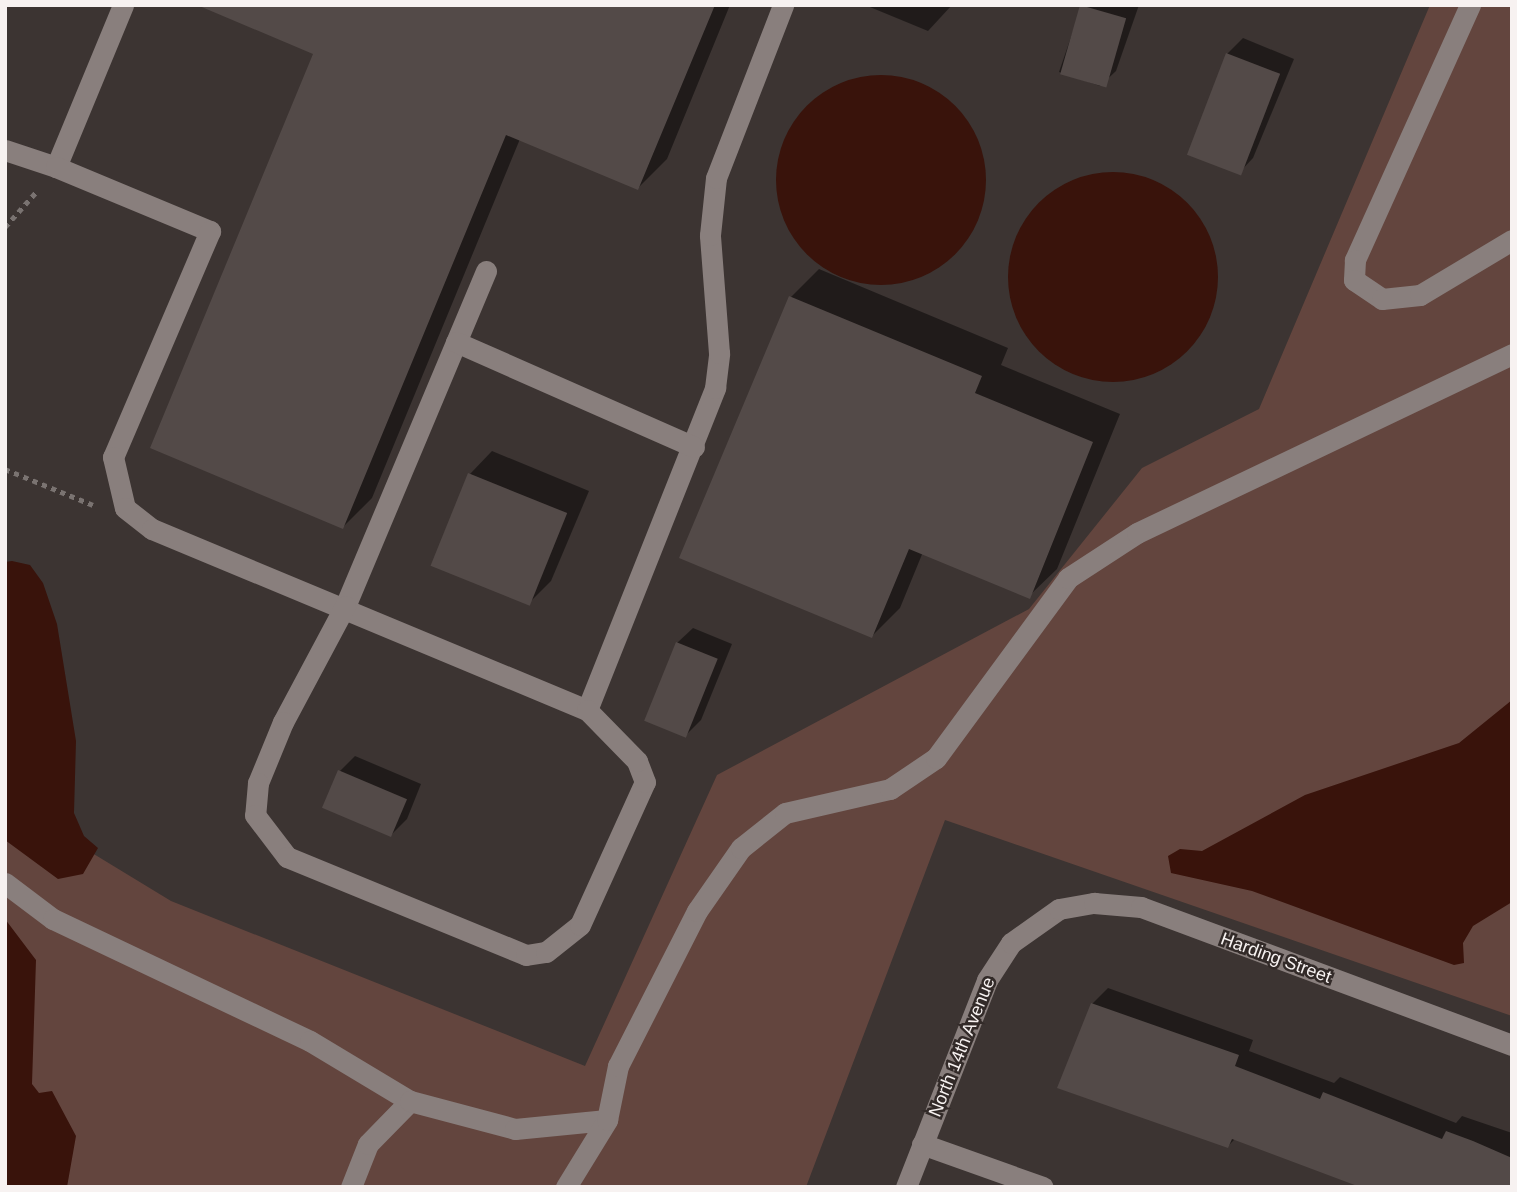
<!DOCTYPE html>
<html>
<head>
<meta charset="utf-8">
<style>
  body { margin:0 }
  #map { position:relative; width:1517px; height:1192px; overflow:hidden; background:#3c3432; font-family:Helvetica,sans-serif }
  div>[style] { position:absolute }
  .green>* { inset:0; background:#63453e }
  .water>* { inset:0; background:#39130b }
  .round { border-radius:50% }
  .shadow>* { inset:0; background:#0007 }
  .building>* { inset:0; background:#534a48; transform-origin:0 0 }
  .path>* { height:4.5px; margin-top:-2.25px; transform-origin:0; background:repeating-linear-gradient(90deg,#7a7371 0 5px,transparent 0 10px) }
  .minor>* { height:21px; margin:-10.5px; padding:0 10.5px; transform-origin:10.5px; border-radius:10.5px; background:#897f7d }
  span { translate:-50% -50%; white-space:nowrap; text-align:center; line-height:1.15; -webkit-text-stroke:5px #322a28; paint-order:stroke }
  .street-label { font-size:18px; color:#f7f2f1 }
  .frame { position:absolute; inset:0; border:7px solid #f7f2f1; pointer-events:none }
</style>
</head>
<body>
<div id="map">
  <div class="green">
    <div style="clip-path:polygon(1430px 5px,1512px 5px,1512px 1016px,945px 820px,806px 1187px,5px 1187px,5px 800px,171px 901px,585px 1066px,717px 775px,1029px 609px,1142px 468px,1259px 409px)"></div>
  </div>
  <div class="water">
    <div class="round" style="left:776px;top:75px;width:210px;height:210px"></div>
    <div class="round" style="left:1008px;top:172px;width:210px;height:210px"></div>
    <div style="clip-path:polygon(12px 561px,30px 565px,43px 583px,57px 624px,76px 741px,74px 813px,84px 836px,98px 848px,83px 874px,58px 879px,5px 840px,5px 562px)"></div>
    <div style="clip-path:polygon(1512px 700px,1512px 902px,1473px 926px,1463px 943px,1464px 963px,1454px 965px,1252px 891px,1171px 873px,1168px 856px,1180px 849px,1202px 851px,1305px 795px,1459px 743px)"></div>
    <div style="clip-path:polygon(5px 919px,36px 960px,32px 1084px,39px 1093px,52px 1091px,76px 1136px,67px 1187px,5px 1187px)"></div>
  </div>
  <div class="shadow">
    <div style="clip-path:polygon(199px 5px,730px 5px,667px 159px,638px 188px,520px 139px,372px 498px,343px 527px,316px 53px)"></div>
    <div style="clip-path:polygon(865px 5px,952px 5px,928px 31px)"></div>
    <div style="clip-path:polygon(1082px 5px,1139px 5px,1116px 71px,1100px 86px,1059px 72px)"></div>
    <div style="clip-path:polygon(1243px 38px,1294px 59px,1253px 158px,1238px 174px,1227px 54px)"></div>
    <div style="clip-path:polygon(819px 269px,1008px 348px,1001px 365px,1120px 414px,1057px 569px,1029px 596px,923px 552px,900px 608px,872px 636px,682px 557px,791px 297px)"></div>
    <div style="clip-path:polygon(492px 451px,589px 491px,551px 581px,528px 604px,470px 474px)"></div>
    <div style="clip-path:polygon(693px 628px,732px 644px,701px 720px,685px 736px,677px 643px)"></div>
    <div style="clip-path:polygon(355px 756px,421px 784px,407px 819px,392px 834px,340px 771px)"></div>
    <div style="clip-path:polygon(1108px 988px,1253px 1040px,1249px 1051px,1334px 1083px,1340px 1077px,1456px 1123px,1462px 1116px,1512px 1133px,1512px 1187px,1236px 1138px,1228px 1146px,1092px 1004px)"></div>
  </div>
  <div class="building">
    <div style="clip-path:polygon(197px 5px,715px 5px,638px 190px,506px 135px,343px 529px,150px 448px,313px 54px)"></div>
    <div style="left:1080px;top:5px;width:48px;height:72px;rotate:16deg"></div>
    <div style="left:1226px;top:53px;width:58px;height:109px;rotate:21deg"></div>
    <div style="clip-path:polygon(789px 296px,982px 376px,975px 393px,1093px 442px,1030px 599px,909px 549px,872px 638px,679px 558px)"></div>
    <div style="left:468px;top:473px;width:107px;height:100px;rotate:22deg"></div>
    <div style="left:676px;top:642px;width:45px;height:85px;rotate:22deg"></div>
    <div style="left:338px;top:770px;width:75px;height:41px;rotate:23deg"></div>
    <div style="clip-path:polygon(1091px 1003px,1239px 1055px,1235px 1066px,1320px 1099px,1323px 1092px,1442px 1139px,1446px 1131px,1473px 1141px,1512px 1158px,1512px 1187px,1360px 1187px,1232px 1139px,1228px 1148px,1057px 1088px)"></div>
  </div>
  <div class="path">
    <div style="left:5px;top:227px;width:48px;rotate:-48.4deg"></div>
    <div style="left:5px;top:469px;width:95px;rotate:22.2deg"></div>
  </div>
  <div class="minor">
    <div style="left:1470px;top:5px;width:280px;rotate:114.3deg"></div>
    <div style="left:1355px;top:260px;width:20px;rotate:93deg"></div>
    <div style="left:1354px;top:280px;width:34px;rotate:34deg"></div>
    <div style="left:1382px;top:299px;width:38px;rotate:-6deg"></div>
    <div style="left:1420px;top:295px;width:107px;rotate:-30.9deg"></div>
    <div style="left:5px;top:150px;width:54px;rotate:18.4deg"></div>
    <div style="left:56px;top:167px;width:175px;rotate:-67.5deg"></div>
    <div style="left:56px;top:167px;width:167px;rotate:22.6deg"></div>
    <div style="left:210px;top:231px;width:246px;rotate:113.2deg"></div>
    <div style="left:113px;top:457px;width:52px;rotate:76.8deg"></div>
    <div style="left:125px;top:508px;width:34px;rotate:38deg"></div>
    <div style="left:152px;top:529px;width:471px;rotate:22.6deg"></div>
    <div style="left:587px;top:710px;width:347px;rotate:-68.3deg"></div>
    <div style="left:715px;top:388px;width:35px;rotate:-83deg"></div>
    <div style="left:719px;top:353px;width:118px;rotate:-94.4deg"></div>
    <div style="left:710px;top:235px;width:57px;rotate:-84deg"></div>
    <div style="left:716px;top:178px;width:186px;rotate:-68.8deg"></div>
    <div style="left:486px;top:271px;width:363px;rotate:112.8deg"></div>
    <div style="left:345px;top:606px;width:132px;rotate:118.1deg"></div>
    <div style="left:283px;top:722px;width:66px;rotate:112.3deg"></div>
    <div style="left:258px;top:783px;width:32px;rotate:95deg"></div>
    <div style="left:255px;top:815px;width:53px;rotate:52.7deg"></div>
    <div style="left:287px;top:857px;width:258px;rotate:22.3deg"></div>
    <div style="left:526px;top:955px;width:20px;rotate:-9deg"></div>
    <div style="left:546px;top:952px;width:43px;rotate:-38.5deg"></div>
    <div style="left:580px;top:925px;width:157px;rotate:-65.6deg"></div>
    <div style="left:645px;top:782px;width:22px;rotate:-111deg"></div>
    <div style="left:637px;top:761px;width:71px;rotate:-134.4deg"></div>
    <div style="left:456px;top:342px;width:260px;rotate:23.8deg"></div>
    <div style="left:5px;top:883px;width:60px;rotate:36.9deg"></div>
    <div style="left:53px;top:919px;width:284px;rotate:25.4deg"></div>
    <div style="left:310px;top:1041px;width:117px;rotate:31deg"></div>
    <div style="left:922px;top:1144px;width:128px;rotate:19.6deg"></div>
    <div style="left:351px;top:1187px;width:46px;rotate:-68.4deg"></div>
    <div style="left:368px;top:1144px;width:60px;rotate:-45.7deg"></div>
    <div style="left:410px;top:1101px;width:109px;rotate:14.9deg"></div>
    <div style="left:515px;top:1129px;width:92px;rotate:-5.6deg"></div>
    <div style="left:566px;top:1187px;width:79px;rotate:-58.5deg"></div>
    <div style="left:607px;top:1120px;width:55px;rotate:-78.5deg"></div>
    <div style="left:618px;top:1066px;width:174px;rotate:-63deg"></div>
    <div style="left:697px;top:911px;width:77px;rotate:-55.1deg"></div>
    <div style="left:741px;top:848px;width:56px;rotate:-38.5deg"></div>
    <div style="left:785px;top:813px;width:108px;rotate:-12.9deg"></div>
    <div style="left:890px;top:789px;width:55px;rotate:-34deg"></div>
    <div style="left:936px;top:758px;width:223px;rotate:-53.7deg"></div>
    <div style="left:1068px;top:578px;width:82px;rotate:-33.1deg"></div>
    <div style="left:1137px;top:533px;width:416px;rotate:-25.5deg"></div>
    <div style="left:906px;top:1187px;width:222px;rotate:-68.6deg"></div>
    <div style="left:987px;top:980px;width:44px;rotate:-57deg"></div>
    <div style="left:1011px;top:943px;width:59px;rotate:-35.3deg"></div>
    <div style="left:1059px;top:909px;width:36px;rotate:-10deg"></div>
    <div style="left:1094px;top:903px;width:47px;rotate:4.9deg"></div>
    <div style="left:1141px;top:907px;width:396px;rotate:20.4deg"></div>
  </div>
  <div class="street-label">
    <span style="left:1276px;top:958px;rotate:20deg">Harding Street</span>
    <span style="left:962px;top:1047px;rotate:-68deg">North 14th Avenue</span>
  </div>
  <div class="frame"></div>
</div>
</body>
</html>
